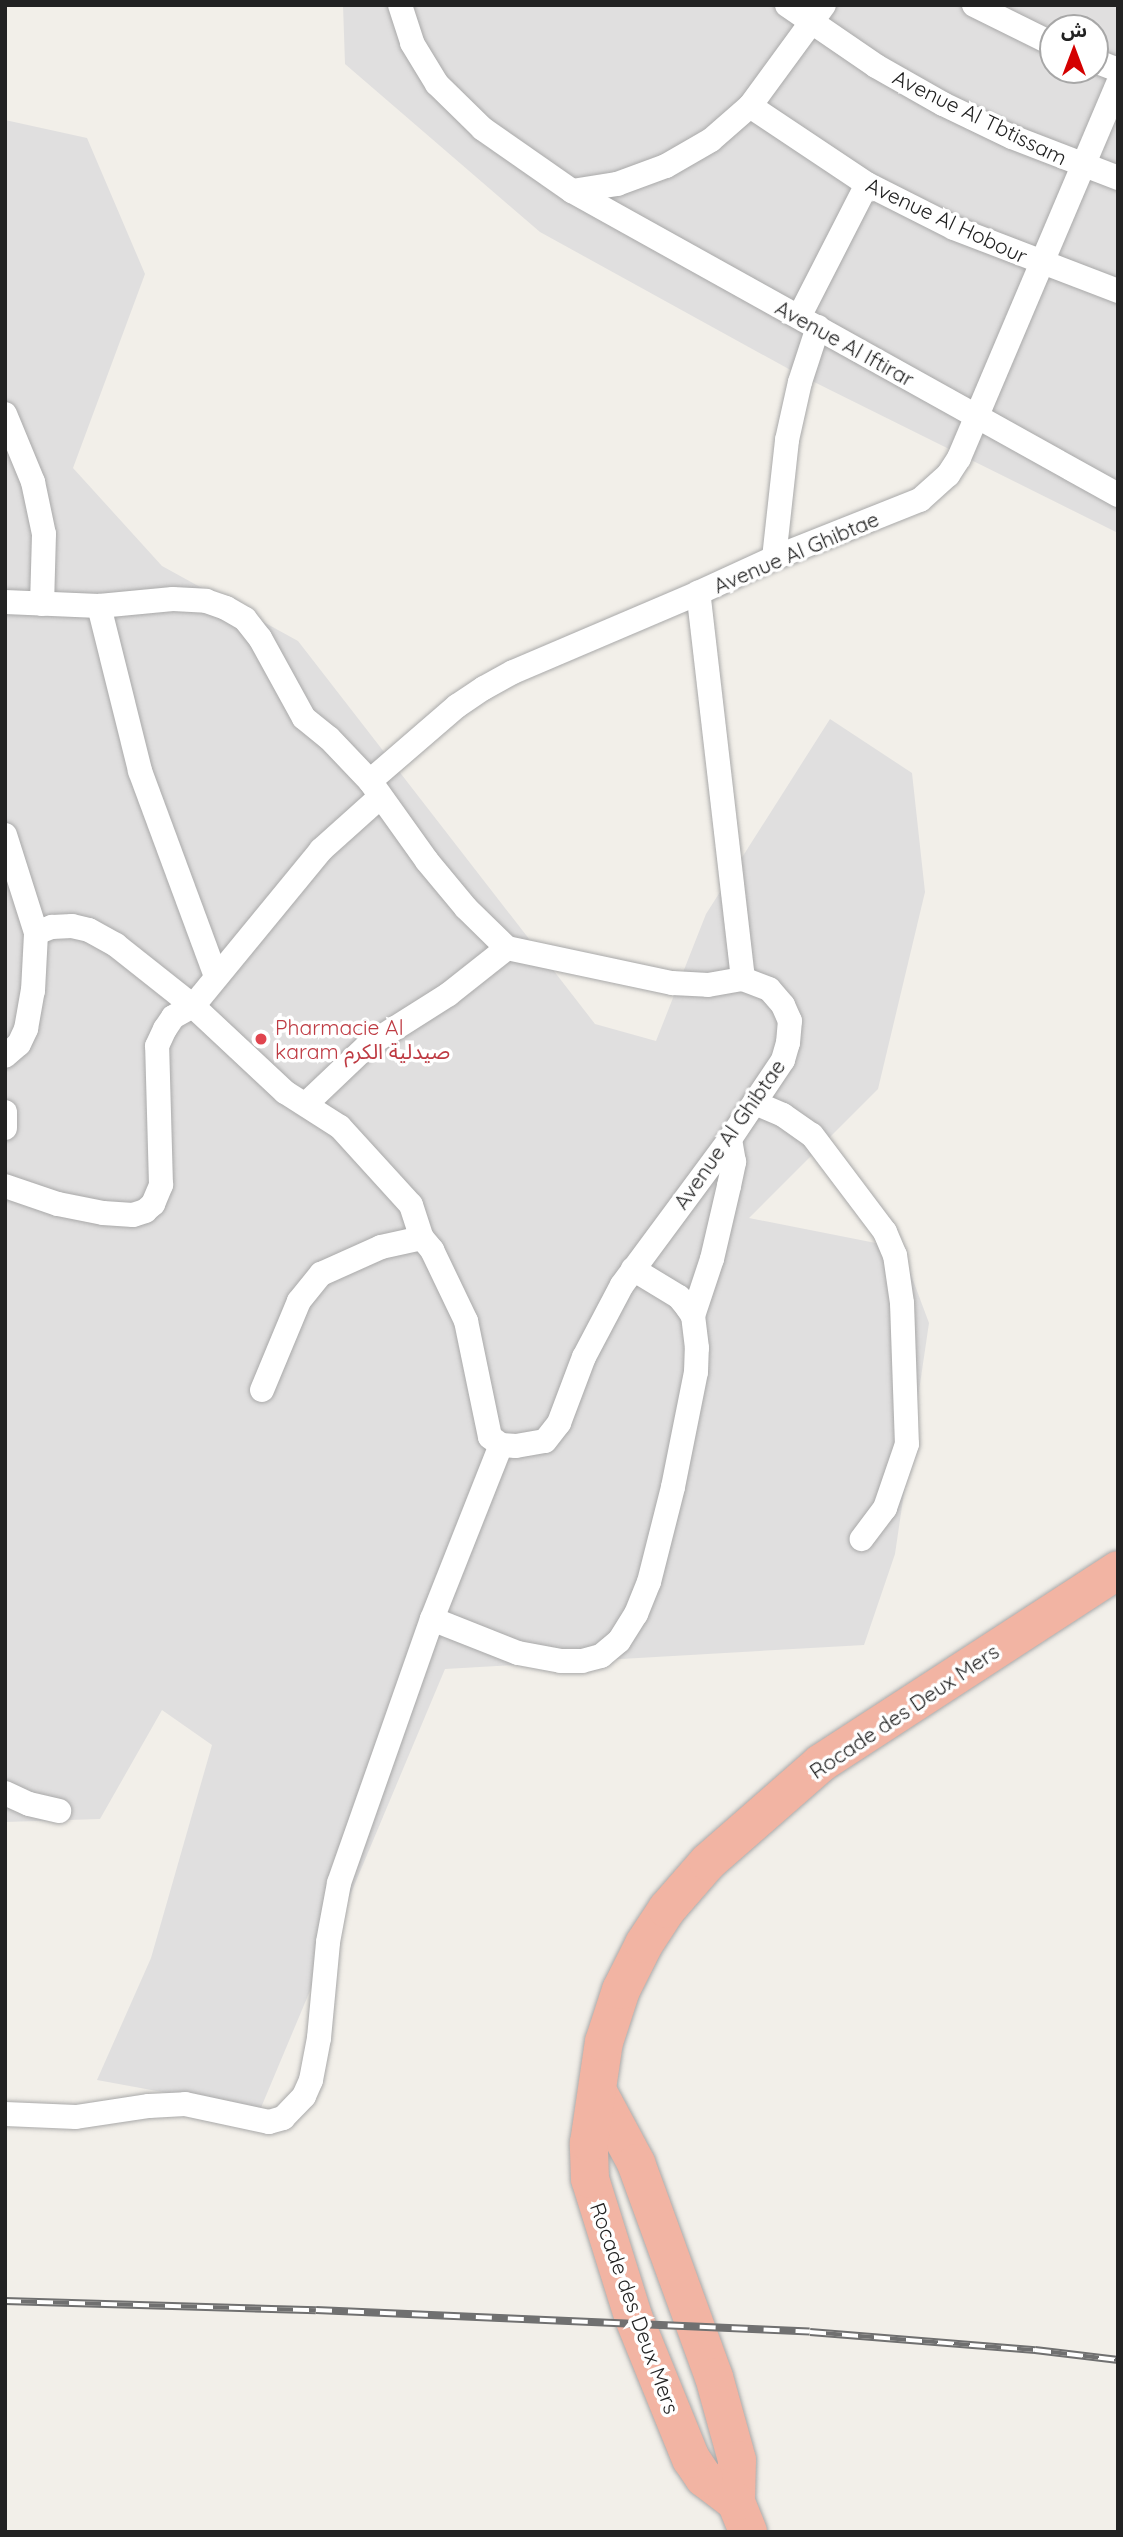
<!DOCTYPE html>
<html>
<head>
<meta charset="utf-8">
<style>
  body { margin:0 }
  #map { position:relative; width:1123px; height:2537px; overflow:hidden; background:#f2efe9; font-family:Quicksand,"Noto Sans Arabic",sans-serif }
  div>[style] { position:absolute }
  .residential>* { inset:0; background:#e0dfdf }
  .roads { filter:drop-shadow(0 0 2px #a9a9a9) drop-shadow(0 0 2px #a9a9a9) }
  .minor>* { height:24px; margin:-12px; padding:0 12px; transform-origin:12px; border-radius:12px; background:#fff }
  .trunk>* { height:38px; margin:-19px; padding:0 19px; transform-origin:19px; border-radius:19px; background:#f2b4a3 }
  .rail>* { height:8px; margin-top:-4px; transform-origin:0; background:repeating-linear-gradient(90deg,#fff 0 16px,#707070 0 32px); box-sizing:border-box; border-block:2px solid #707070 }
  .dots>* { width:19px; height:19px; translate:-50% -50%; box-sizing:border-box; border:4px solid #fff; border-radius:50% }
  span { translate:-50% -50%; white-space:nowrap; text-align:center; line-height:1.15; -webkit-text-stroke:7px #fff; paint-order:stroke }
  .street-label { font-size:21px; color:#222 }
  .health-label { font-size:21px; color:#be3a42 }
  .left { translate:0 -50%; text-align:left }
  .frame { position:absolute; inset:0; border:7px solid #222; pointer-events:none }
  .north { position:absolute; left:1039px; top:14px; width:70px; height:70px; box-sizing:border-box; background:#fff; border:2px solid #a7a7a7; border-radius:50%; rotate:0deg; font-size:19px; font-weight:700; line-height:28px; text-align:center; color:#222 }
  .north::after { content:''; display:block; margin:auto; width:24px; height:32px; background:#d40000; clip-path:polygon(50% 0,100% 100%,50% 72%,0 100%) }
</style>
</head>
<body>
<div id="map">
  <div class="residential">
    <div style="clip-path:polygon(evenodd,343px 5px,1118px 5px,1118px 533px,796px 373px,540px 232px,345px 64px,343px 5px,1053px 28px,1095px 28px,1095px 70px,1053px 70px,1053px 28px)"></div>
    <div style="clip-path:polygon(5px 120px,87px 138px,145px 274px,73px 468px,162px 566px,298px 641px,595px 1024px,656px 1041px,706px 914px,830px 719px,912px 773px,925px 892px,878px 1089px,749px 1218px,901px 1248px,929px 1323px,895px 1554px,864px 1645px,445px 1669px,260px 2110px,97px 2080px,151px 1958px,212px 1745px,162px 1710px,100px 1819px,5px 1822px)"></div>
  </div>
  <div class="roads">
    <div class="minor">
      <div style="left:400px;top:5px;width:40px;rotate:72deg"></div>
      <div style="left:412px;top:43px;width:48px;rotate:58.6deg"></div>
      <div style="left:437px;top:84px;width:64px;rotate:44.4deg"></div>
      <div style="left:483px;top:129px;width:108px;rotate:34.9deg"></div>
      <div style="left:572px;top:191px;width:625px;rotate:29.11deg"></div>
      <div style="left:787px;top:5px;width:108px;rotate:34.4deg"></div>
      <div style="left:876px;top:66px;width:77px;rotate:29.6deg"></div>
      <div style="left:943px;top:104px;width:76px;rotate:25.6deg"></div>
      <div style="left:1012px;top:137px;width:114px;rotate:21.1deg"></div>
      <div style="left:974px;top:5px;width:88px;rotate:26.3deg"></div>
      <div style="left:1095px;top:61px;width:25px;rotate:21deg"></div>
      <div style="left:750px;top:106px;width:141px;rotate:33.7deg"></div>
      <div style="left:867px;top:184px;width:97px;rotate:26.8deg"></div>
      <div style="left:954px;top:228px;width:176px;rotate:21deg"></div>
      <div style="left:572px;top:191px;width:46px;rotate:-8.8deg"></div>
      <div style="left:617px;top:184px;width:52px;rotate:-20.2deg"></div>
      <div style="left:666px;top:166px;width:52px;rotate:-30deg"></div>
      <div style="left:711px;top:140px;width:52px;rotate:-41.1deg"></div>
      <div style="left:750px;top:106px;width:125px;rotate:-53.8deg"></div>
      <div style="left:799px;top:317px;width:149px;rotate:-62.9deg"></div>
      <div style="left:5px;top:414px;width:74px;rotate:67.6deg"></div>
      <div style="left:33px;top:482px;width:53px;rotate:78.1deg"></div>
      <div style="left:44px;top:534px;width:70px;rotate:91.6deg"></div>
      <div style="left:774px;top:558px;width:119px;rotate:-83.7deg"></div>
      <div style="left:787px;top:440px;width:59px;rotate:-77.4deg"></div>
      <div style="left:800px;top:382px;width:58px;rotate:-71.9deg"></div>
      <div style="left:5px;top:602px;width:94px;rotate:2.4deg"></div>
      <div style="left:99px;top:606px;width:74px;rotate:-5.4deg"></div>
      <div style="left:173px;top:599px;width:33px;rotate:3deg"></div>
      <div style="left:206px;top:601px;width:21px;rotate:19deg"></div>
      <div style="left:226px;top:608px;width:22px;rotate:30deg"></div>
      <div style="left:245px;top:619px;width:24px;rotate:52deg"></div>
      <div style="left:260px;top:638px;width:91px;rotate:61.2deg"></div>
      <div style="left:304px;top:718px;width:32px;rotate:39deg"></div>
      <div style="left:329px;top:738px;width:59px;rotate:46.4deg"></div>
      <div style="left:370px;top:781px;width:98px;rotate:54.5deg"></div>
      <div style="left:427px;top:861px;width:61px;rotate:50.3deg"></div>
      <div style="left:466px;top:908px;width:57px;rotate:44.3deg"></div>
      <div style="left:507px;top:948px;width:169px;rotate:12deg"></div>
      <div style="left:672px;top:983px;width:36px;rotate:3deg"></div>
      <div style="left:708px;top:985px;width:36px;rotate:-10deg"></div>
      <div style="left:99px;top:606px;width:170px;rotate:76deg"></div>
      <div style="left:140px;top:771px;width:219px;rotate:69.7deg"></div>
      <div style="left:370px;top:781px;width:115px;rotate:-40.8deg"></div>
      <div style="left:457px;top:706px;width:32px;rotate:-34deg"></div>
      <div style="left:484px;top:688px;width:33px;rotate:-29deg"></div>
      <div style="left:513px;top:672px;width:201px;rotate:-23.1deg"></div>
      <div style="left:5px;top:835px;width:103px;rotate:72.4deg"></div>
      <div style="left:36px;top:933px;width:17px;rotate:-21deg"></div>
      <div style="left:52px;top:927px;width:20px;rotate:-3deg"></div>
      <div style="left:72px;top:926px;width:17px;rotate:13deg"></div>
      <div style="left:89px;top:930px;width:31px;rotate:29deg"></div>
      <div style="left:116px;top:945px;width:98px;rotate:38.4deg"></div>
      <div style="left:193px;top:1006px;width:126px;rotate:43.1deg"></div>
      <div style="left:285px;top:1092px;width:65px;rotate:32.5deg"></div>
      <div style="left:340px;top:1127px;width:105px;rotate:47.7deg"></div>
      <div style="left:411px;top:1205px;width:35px;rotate:72deg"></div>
      <div style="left:422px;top:1238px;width:16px;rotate:50deg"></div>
      <div style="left:432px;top:1250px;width:79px;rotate:64.4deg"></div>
      <div style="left:466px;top:1321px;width:118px;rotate:78.3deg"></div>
      <div style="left:490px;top:1437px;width:14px;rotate:36deg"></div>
      <div style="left:501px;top:1445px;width:15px;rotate:4deg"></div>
      <div style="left:516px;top:1446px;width:29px;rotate:-10deg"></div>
      <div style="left:545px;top:1441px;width:23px;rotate:-52deg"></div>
      <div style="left:559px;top:1423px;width:71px;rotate:-69.3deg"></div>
      <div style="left:584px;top:1357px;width:81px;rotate:-62.2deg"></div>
      <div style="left:622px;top:1285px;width:182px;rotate:-53.5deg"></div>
      <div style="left:730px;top:1139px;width:95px;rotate:-56.1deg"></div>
      <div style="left:783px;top:1060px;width:18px;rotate:-74deg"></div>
      <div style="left:788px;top:1043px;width:22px;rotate:-85deg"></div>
      <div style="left:790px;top:1021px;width:17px;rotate:-114deg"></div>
      <div style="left:783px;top:1005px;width:21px;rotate:-131deg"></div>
      <div style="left:769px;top:989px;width:28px;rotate:-159deg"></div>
      <div style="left:743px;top:979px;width:389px;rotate:-96.6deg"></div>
      <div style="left:698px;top:593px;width:84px;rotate:-24.7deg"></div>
      <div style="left:774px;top:558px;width:157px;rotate:-21.7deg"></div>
      <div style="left:920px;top:500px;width:38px;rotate:-42deg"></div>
      <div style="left:948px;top:475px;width:20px;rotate:-57deg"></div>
      <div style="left:959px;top:458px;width:406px;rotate:-67deg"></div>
      <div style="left:5px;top:1056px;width:18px;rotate:-41deg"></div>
      <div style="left:19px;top:1044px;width:17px;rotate:-65deg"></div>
      <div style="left:26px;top:1029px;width:39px;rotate:-80deg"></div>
      <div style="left:33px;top:991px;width:58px;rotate:-87deg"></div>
      <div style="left:755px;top:1103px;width:30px;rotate:23deg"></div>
      <div style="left:783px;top:1115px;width:35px;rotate:35deg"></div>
      <div style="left:812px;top:1135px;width:121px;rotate:53deg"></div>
      <div style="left:885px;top:1232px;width:25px;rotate:67deg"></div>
      <div style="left:895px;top:1255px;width:49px;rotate:81.7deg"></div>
      <div style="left:902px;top:1303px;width:141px;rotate:88deg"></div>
      <div style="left:907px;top:1444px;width:68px;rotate:109deg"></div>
      <div style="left:885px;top:1508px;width:39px;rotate:127deg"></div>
      <div style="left:306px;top:1104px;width:84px;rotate:-43.6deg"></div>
      <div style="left:367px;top:1046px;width:97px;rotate:-32.4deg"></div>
      <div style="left:449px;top:994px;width:74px;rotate:-38.4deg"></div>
      <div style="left:5px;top:1112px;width:16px;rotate:90deg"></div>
      <div style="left:5px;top:1186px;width:56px;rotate:18.8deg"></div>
      <div style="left:58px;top:1204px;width:46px;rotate:11.3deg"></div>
      <div style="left:103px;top:1213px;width:30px;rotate:4deg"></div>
      <div style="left:133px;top:1215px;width:13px;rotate:-18deg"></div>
      <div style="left:145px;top:1211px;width:11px;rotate:-41deg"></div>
      <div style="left:153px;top:1204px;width:21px;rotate:-67deg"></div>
      <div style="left:161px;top:1185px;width:139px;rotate:-91.6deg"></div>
      <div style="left:157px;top:1046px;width:19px;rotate:-65deg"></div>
      <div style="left:165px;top:1029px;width:14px;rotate:-56deg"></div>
      <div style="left:173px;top:1017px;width:23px;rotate:-29deg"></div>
      <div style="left:193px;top:1006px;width:202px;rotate:-50.6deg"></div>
      <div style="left:321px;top:850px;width:79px;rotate:-41.9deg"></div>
      <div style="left:693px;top:1316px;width:60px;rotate:-71.6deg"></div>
      <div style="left:712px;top:1259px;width:75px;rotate:-76.9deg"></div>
      <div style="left:729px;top:1186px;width:25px;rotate:-78deg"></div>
      <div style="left:734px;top:1162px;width:23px;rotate:-100deg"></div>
      <div style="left:262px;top:1390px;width:96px;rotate:-67.4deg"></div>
      <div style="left:299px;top:1301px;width:35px;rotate:-51deg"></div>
      <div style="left:321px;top:1274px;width:66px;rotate:-24.2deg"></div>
      <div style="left:381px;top:1247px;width:42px;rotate:-12.4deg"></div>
      <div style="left:432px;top:1619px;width:92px;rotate:21.6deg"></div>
      <div style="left:518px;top:1653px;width:44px;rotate:10.5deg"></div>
      <div style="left:561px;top:1661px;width:21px"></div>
      <div style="left:582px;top:1661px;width:20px;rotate:-15deg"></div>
      <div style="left:601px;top:1656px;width:23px;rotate:-40deg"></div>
      <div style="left:619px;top:1641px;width:32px;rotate:-58deg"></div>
      <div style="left:636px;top:1614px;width:35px;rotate:-68deg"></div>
      <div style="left:649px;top:1582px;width:98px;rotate:-75.8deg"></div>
      <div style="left:673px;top:1487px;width:117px;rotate:-78.7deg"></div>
      <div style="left:696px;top:1372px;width:24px;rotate:-88deg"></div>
      <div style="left:697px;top:1348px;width:32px;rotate:-97deg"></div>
      <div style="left:693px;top:1316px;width:11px;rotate:-124deg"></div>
      <div style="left:687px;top:1307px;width:13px;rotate:-129deg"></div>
      <div style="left:679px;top:1297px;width:54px;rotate:-148.7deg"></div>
      <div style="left:5px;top:1793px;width:26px;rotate:25deg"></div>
      <div style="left:29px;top:1804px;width:31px;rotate:13deg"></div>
      <div style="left:5px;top:2114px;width:71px;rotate:2.4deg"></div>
      <div style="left:76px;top:2117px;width:74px;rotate:-8.6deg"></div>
      <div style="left:149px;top:2106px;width:36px;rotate:-3deg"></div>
      <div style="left:185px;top:2104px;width:86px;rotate:12.1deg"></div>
      <div style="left:269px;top:2122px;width:15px;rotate:-16deg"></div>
      <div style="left:283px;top:2118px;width:30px;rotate:-46deg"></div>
      <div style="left:304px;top:2096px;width:17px;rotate:-66deg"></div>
      <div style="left:311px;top:2080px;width:43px;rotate:-79.2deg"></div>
      <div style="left:319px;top:2038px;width:96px;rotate:-84.6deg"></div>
      <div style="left:328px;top:1942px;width:60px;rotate:-79.4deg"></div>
      <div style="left:339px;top:1883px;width:280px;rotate:-70.6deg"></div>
      <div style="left:432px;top:1619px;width:187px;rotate:-68.4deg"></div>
    </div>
    <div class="trunk">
      <div style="left:598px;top:2092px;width:81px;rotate:61.8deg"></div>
      <div style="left:636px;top:2163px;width:228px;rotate:70deg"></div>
      <div style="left:714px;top:2377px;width:86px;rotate:74.5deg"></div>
      <div style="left:737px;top:2460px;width:42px;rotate:91.4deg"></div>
      <div style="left:736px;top:2502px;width:32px;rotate:68deg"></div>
      <div style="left:736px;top:2502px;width:40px;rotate:-143deg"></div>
      <div style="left:704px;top:2478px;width:23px;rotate:-124deg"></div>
      <div style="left:691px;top:2459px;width:154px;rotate:-112.1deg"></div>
      <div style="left:633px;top:2316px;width:144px;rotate:-107.4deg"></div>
      <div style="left:590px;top:2179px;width:36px;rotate:-92deg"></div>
      <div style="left:589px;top:2143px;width:102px;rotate:-81.6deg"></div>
      <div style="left:604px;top:2042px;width:55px;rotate:-71.9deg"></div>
      <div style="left:621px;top:1990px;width:51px;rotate:-63.4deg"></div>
      <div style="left:644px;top:1944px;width:42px;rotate:-56.7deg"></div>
      <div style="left:667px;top:1909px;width:62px;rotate:-48.9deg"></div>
      <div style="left:708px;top:1862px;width:150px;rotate:-41.2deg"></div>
      <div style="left:821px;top:1763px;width:354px;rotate:-33deg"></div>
    </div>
  </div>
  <div class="rail">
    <div style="left:5px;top:2301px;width:311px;rotate:1.7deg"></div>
    <div style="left:316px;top:2310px;width:494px;rotate:2.5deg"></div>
    <div style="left:810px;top:2332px;width:226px;rotate:4.6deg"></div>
    <div style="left:1035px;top:2350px;width:84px;rotate:6.9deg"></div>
  </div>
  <div class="dots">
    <div style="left:261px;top:1039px;background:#e0444e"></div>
  </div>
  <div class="street-label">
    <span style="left:980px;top:117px;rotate:26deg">Avenue Al Tbtissam</span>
    <span style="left:947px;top:220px;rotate:25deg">Avenue Al Hobour</span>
    <span style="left:845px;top:343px;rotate:29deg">Avenue Al Iftirar</span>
    <span style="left:796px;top:552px;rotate:-23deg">Avenue Al Ghibtae</span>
    <span style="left:729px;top:1134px;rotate:-55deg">Avenue Al Ghibtae</span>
    <span style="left:904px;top:1711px;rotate:-34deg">Rocade des Deux Mers</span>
    <span style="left:635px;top:2308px;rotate:70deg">Rocade des Deux Mers</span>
  </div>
  <div class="health-label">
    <span class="left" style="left:275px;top:1039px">Pharmacie Al<br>karam صيدلية الكرم</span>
  </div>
  <div class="frame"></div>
  <div class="north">ش</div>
</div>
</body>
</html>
